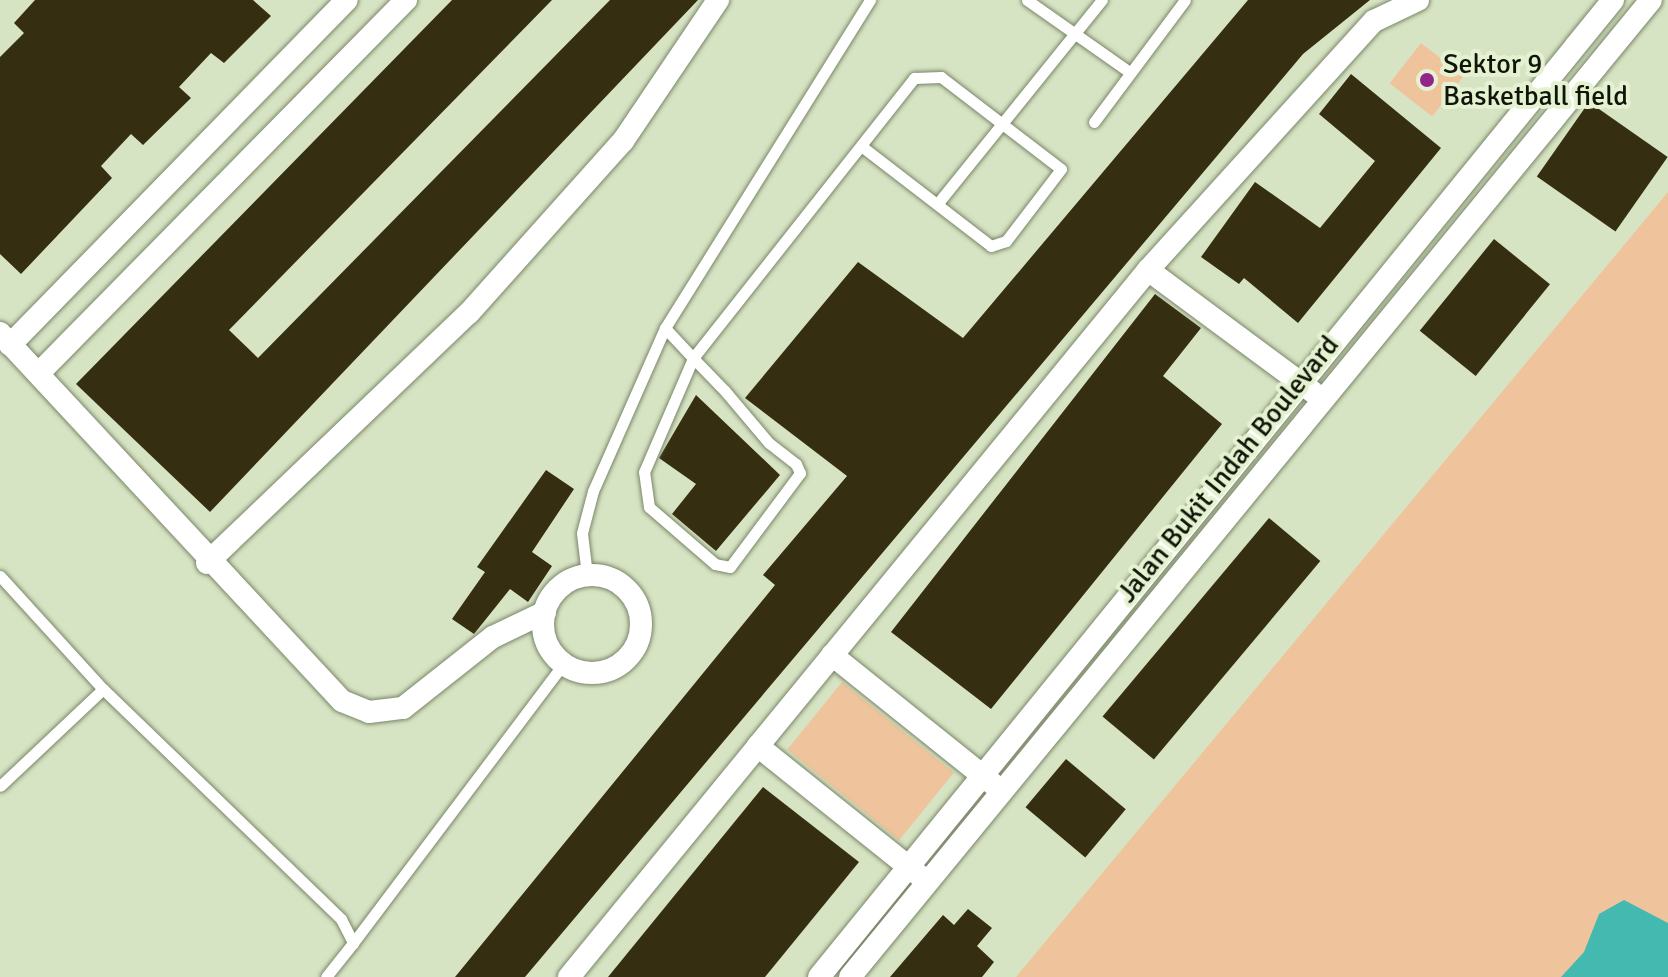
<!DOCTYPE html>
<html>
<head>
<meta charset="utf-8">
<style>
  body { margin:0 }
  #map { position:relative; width:1668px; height:977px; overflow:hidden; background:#d7e4c4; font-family:Signika,sans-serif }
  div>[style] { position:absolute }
  .green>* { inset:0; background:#efc49c; transform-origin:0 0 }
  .water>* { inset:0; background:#43b9af }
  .building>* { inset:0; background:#362e11; transform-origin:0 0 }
  .roads { filter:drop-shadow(0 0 2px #7a8668) drop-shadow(0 0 2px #7a8668) }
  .lane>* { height:11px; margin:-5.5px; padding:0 5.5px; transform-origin:5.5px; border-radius:5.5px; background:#fff }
  .street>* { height:22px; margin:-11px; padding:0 11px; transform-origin:11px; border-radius:11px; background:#fff }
  .street>.ring { margin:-11px; padding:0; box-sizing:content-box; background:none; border:22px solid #fff; border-radius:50% }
  .dots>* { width:22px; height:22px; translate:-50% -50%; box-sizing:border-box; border:4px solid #e4f2d1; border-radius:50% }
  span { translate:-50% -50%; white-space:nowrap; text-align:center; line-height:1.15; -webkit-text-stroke:8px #e4f2d1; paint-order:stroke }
  .poi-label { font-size:28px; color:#101409 }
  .left { translate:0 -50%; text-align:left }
  .street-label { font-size:28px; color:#101409 }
</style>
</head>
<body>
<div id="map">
  <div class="green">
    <div style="left:1421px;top:43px;width:54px;height:51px;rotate:38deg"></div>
    <div style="clip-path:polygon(1668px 192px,1668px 977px,1016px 977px)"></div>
    <div style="left:842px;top:682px;width:144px;height:87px;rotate:39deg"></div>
  </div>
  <div class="water">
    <div style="clip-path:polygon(1624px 900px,1668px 923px,1668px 977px,1561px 977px,1584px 952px,1599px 914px)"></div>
  </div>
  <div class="building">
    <div style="clip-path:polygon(35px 0,253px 0,271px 16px,224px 63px,211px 53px,179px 87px,191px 98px,143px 145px,131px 134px,101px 166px,112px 178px,21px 274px,0 254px,0 57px,24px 33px,14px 23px)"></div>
    <div style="clip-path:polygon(452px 0,552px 0,229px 330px,258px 358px,610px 0,698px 0,210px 512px,76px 384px)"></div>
    <div style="clip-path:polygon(1248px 0,1370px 0,1303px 54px,525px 977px,455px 977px,775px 585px,763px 575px,847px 476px,745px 398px,858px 262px,963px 338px)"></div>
    <div style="clip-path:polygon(1351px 74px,1441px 148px,1298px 323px,1244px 278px,1239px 284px,1201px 257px,1255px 182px,1320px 228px,1375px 161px,1319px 114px)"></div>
    <div style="left:1589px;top:102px;width:96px;height:91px;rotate:35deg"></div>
    <div style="left:1494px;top:239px;width:72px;height:118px;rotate:39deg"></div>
    <div style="clip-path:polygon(1155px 294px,1201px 328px,1163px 376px,1222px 424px,991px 709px,891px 632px)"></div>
    <div style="clip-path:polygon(696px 395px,780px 475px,716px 551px,672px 514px,696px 484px,659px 458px)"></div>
    <div style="clip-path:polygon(546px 470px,574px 489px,532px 552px,552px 566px,528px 602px,510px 589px,474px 634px,452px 619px,485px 572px,477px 567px)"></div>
    <div style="left:1269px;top:518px;width:67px;height:259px;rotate:40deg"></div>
    <div style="left:1066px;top:759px;width:78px;height:63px;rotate:40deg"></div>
    <div style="clip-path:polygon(763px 787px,859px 862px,765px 977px,608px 977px)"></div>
    <div style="clip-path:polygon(968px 909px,992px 928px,977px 946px,994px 962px,982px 977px,890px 977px,943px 915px,954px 925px)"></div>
  </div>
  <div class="roads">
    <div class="lane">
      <div style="left:1027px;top:0;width:123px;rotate:35.1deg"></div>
      <div style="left:1094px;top:122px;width:152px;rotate:-53.3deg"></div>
      <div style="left:938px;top:203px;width:261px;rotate:-51.1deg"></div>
      <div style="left:665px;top:328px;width:41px;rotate:47deg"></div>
      <div style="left:693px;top:358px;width:46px;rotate:45.9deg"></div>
      <div style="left:725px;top:391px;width:68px;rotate:49.8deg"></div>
      <div style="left:769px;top:443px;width:34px;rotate:38deg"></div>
      <div style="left:796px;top:464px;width:10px;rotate:66deg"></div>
      <div style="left:800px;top:473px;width:117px;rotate:126.7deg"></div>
      <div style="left:730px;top:567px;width:15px;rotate:-169deg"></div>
      <div style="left:715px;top:564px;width:87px;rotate:-139.2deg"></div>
      <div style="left:649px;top:507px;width:35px;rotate:-98deg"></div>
      <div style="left:644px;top:472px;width:124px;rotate:-66.7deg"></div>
      <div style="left:693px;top:358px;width:357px;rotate:-51.7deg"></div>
      <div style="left:914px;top:78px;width:27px;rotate:-2deg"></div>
      <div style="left:941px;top:77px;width:151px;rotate:37.5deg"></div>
      <div style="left:1061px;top:169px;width:91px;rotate:127.4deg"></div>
      <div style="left:1006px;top:241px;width:16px;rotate:162deg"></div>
      <div style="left:991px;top:246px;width:164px;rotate:-142.4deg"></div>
      <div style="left:587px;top:575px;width:42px;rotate:-96.8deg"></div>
      <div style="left:582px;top:533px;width:43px;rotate:-75.3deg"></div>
      <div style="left:593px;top:491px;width:178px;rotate:-66.2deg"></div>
      <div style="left:665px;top:328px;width:387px;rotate:-58deg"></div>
      <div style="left:0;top:576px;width:153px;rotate:47.7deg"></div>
      <div style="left:103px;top:689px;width:141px;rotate:136.7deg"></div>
      <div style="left:103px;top:689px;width:331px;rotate:44deg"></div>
      <div style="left:341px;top:919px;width:27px;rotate:63deg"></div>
      <div style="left:353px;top:943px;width:43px;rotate:128.5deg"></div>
      <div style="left:353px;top:943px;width:349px;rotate:-53deg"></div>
    </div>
    <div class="street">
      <div style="left:1148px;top:270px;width:205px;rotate:36.5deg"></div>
      <div style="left:0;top:333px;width:502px;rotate:47.1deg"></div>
      <div style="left:342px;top:701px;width:29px;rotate:22deg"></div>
      <div style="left:369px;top:712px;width:34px;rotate:-7deg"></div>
      <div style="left:403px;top:708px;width:115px;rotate:-38.3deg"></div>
      <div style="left:493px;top:637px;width:58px;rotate:-25.7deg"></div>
      <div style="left:10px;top:345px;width:482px;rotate:-45.7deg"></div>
      <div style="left:40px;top:372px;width:522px;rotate:-45.47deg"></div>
      <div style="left:207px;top:563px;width:362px;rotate:-43.7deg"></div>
      <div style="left:469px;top:313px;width:231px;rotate:-48.2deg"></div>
      <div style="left:623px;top:141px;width:170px;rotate:-56deg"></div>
      <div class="ring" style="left:543px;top:575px;width:76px;height:76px"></div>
      <div style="left:832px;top:655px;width:206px;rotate:38.7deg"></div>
      <div style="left:920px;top:876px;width:208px;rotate:-141.3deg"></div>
      <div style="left:758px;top:746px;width:615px;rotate:-50.67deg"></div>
      <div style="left:1148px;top:270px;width:336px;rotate:-47.8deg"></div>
      <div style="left:1374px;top:21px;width:49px;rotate:-25.5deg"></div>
      <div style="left:569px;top:977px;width:298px;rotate:-50.7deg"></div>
      <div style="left:819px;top:977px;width:1259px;rotate:-50.9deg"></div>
      <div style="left:850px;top:977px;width:1263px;rotate:-50.65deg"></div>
    </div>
  </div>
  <div class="dots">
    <div style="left:1427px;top:80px;background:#922588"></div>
  </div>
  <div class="poi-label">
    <span class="left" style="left:1443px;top:80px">Sektor 9<br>Basketball field</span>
  </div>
  <div class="street-label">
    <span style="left:1228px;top:469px;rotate:-51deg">Jalan Bukit Indah Boulevard</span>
  </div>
</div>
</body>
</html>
